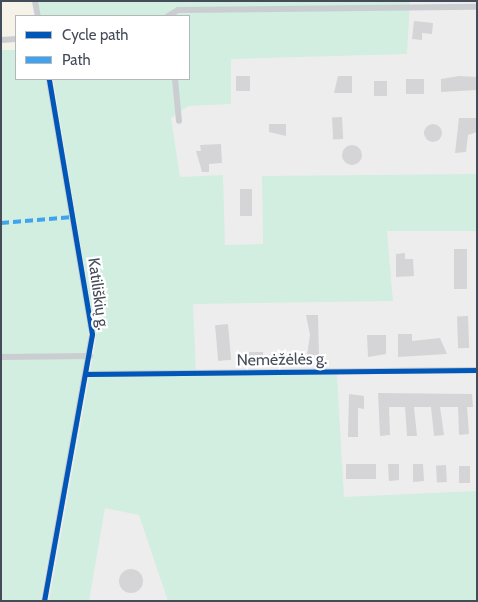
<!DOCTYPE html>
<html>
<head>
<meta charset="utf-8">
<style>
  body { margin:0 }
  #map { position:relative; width:478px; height:602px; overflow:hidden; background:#eeeded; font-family:Cabin,sans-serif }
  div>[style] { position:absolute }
  .commercial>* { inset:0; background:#f5f3e8 }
  .green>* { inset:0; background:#d1eee0 }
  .building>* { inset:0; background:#d5d5d7; transform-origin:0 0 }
  .round { border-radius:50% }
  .street>* { height:6px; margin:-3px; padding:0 3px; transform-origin:3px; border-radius:3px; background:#cbced1 }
  .quiet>* { height:4px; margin-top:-2px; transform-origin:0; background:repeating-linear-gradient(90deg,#3fa4ed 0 8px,transparent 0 12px) }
  .cycleway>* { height:5px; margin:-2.5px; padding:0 2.5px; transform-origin:2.5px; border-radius:2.5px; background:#0057b8 }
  span { translate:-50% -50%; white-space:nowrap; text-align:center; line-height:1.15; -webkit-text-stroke:4.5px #fff; paint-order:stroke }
  .street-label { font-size:16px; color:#454c59 }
  .frame { position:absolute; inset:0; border:2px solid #454c59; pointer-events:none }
  .legend { position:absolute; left:15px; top:15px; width:175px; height:65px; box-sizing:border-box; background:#fff; border:1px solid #b5b7bd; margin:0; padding:6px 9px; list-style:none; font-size:15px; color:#454c59 }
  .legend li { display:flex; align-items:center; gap:10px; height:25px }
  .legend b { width:25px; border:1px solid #b5b7bd }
</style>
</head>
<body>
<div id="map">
  <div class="commercial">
    <div style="clip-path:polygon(1px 1px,31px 1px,34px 16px,16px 16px,16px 50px,1px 50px)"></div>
  </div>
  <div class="green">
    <div style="clip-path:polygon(38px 1px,410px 1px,407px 54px,231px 59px,231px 104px,188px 106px,171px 118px,180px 177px,223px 175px,225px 245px,263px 244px,262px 176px,477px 174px,477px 231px,387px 231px,393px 301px,193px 304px,196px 375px,337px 375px,344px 497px,477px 491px,477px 601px,168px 601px,139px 515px,105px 508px,89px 601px,49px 601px,96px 339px,53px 79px,189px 79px,189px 16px,41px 16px)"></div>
    <div style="clip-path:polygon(1px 50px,16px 50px,16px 79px,46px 79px,88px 324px,88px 348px,40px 601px,1px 601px)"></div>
  </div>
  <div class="building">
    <div style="clip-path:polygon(414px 21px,433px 23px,432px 34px,422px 33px,422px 40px,412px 39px)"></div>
    <div style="left:236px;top:76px;width:14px;height:15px"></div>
    <div style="clip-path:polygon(338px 76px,352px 76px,352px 93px,334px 93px)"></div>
    <div style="clip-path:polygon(459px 76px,477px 77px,477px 90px,441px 92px,441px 79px)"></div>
    <div style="left:406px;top:79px;width:18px;height:15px"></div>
    <div style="left:387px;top:81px;width:15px;height:13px;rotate:90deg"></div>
    <div style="left:342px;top:117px;width:22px;height:10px;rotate:87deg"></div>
    <div style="clip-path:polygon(459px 118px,477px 118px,477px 132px,468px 135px,466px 152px,455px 153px)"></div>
    <div class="round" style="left:424px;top:124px;width:18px;height:18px"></div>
    <div style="clip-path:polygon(269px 124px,286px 124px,286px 136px,269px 132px)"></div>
    <div style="clip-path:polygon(221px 144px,222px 163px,209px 164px,209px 172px,202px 172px,196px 151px,201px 151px,200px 145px)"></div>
    <div class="round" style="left:342px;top:145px;width:20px;height:20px"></div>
    <div style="left:240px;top:189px;width:12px;height:27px"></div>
    <div style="left:454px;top:249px;width:13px;height:40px"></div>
    <div style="clip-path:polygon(405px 253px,405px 259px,413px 259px,414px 276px,396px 277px,396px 254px)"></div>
    <div style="clip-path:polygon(306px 315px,318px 315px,319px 355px,307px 355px,310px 335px)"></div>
    <div style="left:468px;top:316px;width:32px;height:11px;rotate:88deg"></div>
    <div style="left:228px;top:324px;width:36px;height:13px;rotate:85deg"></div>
    <div style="clip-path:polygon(398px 334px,412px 334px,412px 341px,440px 338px,447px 354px,398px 357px)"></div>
    <div style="clip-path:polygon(367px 335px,386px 335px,386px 354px,368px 357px)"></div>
    <div style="left:245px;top:352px;width:18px;height:9px"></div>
    <div style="clip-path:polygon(378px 393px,472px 394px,473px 407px,467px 407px,469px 434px,459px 435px,458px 407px,440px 407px,444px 435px,434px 436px,431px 407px,414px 407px,417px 436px,407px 436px,405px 407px,389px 407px,390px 435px,380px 436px)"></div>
    <div style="clip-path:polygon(349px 394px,364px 396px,364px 409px,358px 408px,358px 437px,348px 437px)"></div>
    <div style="left:346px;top:464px;width:30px;height:15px"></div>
    <div style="clip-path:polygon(388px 464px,399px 464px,399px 480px,389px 481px)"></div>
    <div style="clip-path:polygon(413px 464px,423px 464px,424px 481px,413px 482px)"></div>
    <div style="left:446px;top:465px;width:17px;height:10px;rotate:87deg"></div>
    <div style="left:459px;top:466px;width:11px;height:17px"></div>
    <div class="round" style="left:119px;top:569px;width:24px;height:24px"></div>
  </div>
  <div class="street">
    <div style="left:35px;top:1px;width:15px;rotate:79deg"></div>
    <div style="left:168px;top:16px;width:12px;rotate:-31deg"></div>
    <div style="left:178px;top:10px;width:299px;rotate:-0.6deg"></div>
    <div style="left:1px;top:40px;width:15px;rotate:-4deg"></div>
    <div style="left:175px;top:79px;width:42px;rotate:84.6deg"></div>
    <div style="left:1px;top:357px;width:89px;rotate:-0.6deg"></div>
    <div style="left:87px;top:374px;width:390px;rotate:-0.6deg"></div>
    <div style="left:44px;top:601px;width:271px;rotate:-79.8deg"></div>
    <div style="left:92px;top:334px;width:259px;rotate:-99.6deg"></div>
  </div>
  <div class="quiet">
    <div style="left:1px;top:223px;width:72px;rotate:-4.8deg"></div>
  </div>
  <div class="cycleway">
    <div style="left:87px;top:374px;width:390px;rotate:-0.6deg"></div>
    <div style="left:44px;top:601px;width:271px;rotate:-79.8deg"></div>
    <div style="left:92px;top:334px;width:259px;rotate:-99.6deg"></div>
  </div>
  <div class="street-label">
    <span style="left:98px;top:294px;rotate:82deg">Katiliškių g.</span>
    <span style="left:282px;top:360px;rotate:-1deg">Nemėžėlės g.</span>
  </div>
  <div class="frame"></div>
  <ul class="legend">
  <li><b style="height:6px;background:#0057b8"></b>Cycle path</li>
  <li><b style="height:6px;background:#3fa4ed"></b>Path</li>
  </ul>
</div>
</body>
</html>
